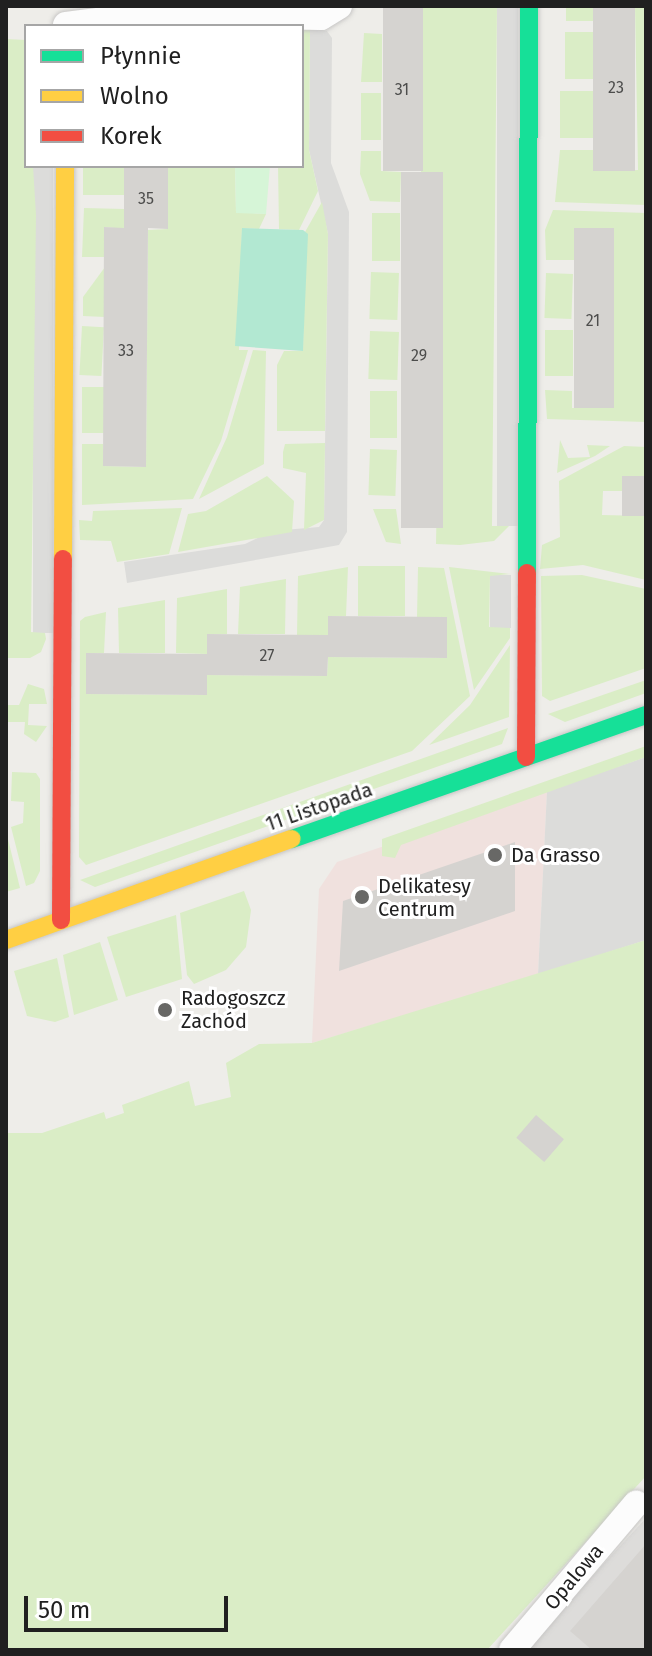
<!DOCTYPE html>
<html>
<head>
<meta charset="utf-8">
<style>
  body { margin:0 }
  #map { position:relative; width:652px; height:1656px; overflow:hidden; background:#eeede9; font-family:"Fira Sans",sans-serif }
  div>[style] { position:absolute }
  .residential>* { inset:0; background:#dddcda }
  .commercial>* { inset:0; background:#f0e1de }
  .religious>* { inset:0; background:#dcdcda; transform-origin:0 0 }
  .grass>* { inset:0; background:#daedc6; transform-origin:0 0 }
  .park>* { inset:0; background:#d6f5d7 }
  .pitch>* { inset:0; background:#b2e8d2 }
  .building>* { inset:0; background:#d5d3d0; transform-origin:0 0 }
  .roads { filter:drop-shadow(0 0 2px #c7c6c5) drop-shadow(0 0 2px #c7c6c5) }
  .street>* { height:26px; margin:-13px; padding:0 13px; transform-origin:13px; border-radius:13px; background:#fcfcfc }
  .fast>* { height:18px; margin:-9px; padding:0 9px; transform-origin:9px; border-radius:9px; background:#16e098 }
  .slow>* { height:18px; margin:-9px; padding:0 9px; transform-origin:9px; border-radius:9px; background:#ffcf43 }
  .jam>* { height:18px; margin:-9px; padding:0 9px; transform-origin:9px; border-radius:9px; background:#f24e42 }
  .dots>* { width:22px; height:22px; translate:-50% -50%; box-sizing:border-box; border:4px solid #fff; border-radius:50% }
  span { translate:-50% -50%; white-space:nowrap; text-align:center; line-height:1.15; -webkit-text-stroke:6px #fff; paint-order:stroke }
  .number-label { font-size:16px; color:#4d4d4c }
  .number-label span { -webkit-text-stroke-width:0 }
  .street-label { font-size:20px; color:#202020 }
  .poi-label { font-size:20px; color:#202020 }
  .left { translate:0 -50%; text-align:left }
  .frame { position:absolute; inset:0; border:8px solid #202020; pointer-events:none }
  .legend { position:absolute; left:24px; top:24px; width:280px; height:144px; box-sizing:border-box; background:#fff; border:2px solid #a6a6a6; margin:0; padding:10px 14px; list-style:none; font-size:24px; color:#202020 }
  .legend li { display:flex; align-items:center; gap:16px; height:40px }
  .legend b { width:40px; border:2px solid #a6a6a6 }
  .scale { position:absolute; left:24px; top:1596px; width:204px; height:36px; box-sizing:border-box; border:4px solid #202020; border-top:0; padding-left:10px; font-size:24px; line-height:28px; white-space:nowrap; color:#202020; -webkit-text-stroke:6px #fff; paint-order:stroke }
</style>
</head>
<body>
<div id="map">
  <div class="residential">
    <div style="clip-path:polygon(646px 1518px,646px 1650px,524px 1650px)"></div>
  </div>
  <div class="commercial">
    <div style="clip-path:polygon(547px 791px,538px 975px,312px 1043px,319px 889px,337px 862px)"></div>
  </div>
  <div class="religious">
    <div style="left:497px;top:6px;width:21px;height:520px"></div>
    <div style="clip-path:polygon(310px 27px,327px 31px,332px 38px,331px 163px,349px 212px,347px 532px,339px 545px,127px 583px,124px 562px,245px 544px,272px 531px,319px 527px,324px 520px,328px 234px,309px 150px)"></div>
    <div style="left:33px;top:166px;width:20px;height:467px"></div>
    <div style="left:490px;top:575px;width:21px;height:53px"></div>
    <div style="clip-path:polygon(646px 757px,646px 940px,538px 975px,547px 791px)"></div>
  </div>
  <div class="grass">
    <div style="clip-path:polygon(423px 6px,497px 6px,492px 526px,509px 526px,494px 541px,460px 545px,436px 544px,443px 173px,421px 172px)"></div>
    <div style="left:566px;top:6px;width:27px;height:15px"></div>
    <div style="clip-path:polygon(635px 6px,646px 6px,646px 205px,555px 202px,560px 150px,595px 150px,596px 171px,638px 170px)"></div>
    <div style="clip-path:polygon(302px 27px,310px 27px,309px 150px,318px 191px,299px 230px,279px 229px,278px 166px,302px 166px)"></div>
    <div style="left:565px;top:32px;width:29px;height:47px"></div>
    <div style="clip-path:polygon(364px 33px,382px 34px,382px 82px,361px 82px)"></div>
    <div style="clip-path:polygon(6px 39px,26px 40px,26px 166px,33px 166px,36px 215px,31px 632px,45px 633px,46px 639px,41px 652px,30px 658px,6px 658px)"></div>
    <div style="left:560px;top:91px;width:35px;height:47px"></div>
    <div style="left:361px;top:93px;width:20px;height:47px"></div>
    <div style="clip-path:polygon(361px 151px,381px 151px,381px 171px,401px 172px,400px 202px,370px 201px,360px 174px)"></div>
    <div style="left:83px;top:166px;width:41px;height:29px"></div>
    <div style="clip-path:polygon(168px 166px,235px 166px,236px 212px,266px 214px,259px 229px,242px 228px,239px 350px,248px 350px,221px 441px,193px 499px,82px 505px,82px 444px,103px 444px,104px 466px,146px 467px,148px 230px,168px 229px)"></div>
    <div style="clip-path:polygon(322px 202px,328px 234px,325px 431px,277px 431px,277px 365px,284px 351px,303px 351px,305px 232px)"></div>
    <div style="clip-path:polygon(84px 208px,124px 209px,124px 229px,105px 227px,105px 257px,82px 257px)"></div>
    <div style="clip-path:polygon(553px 210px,646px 213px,646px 422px,547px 419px,545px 390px,572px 391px,572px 408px,612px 408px,614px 229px,574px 228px,574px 260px,546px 260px,545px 230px)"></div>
    <div style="left:372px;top:213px;width:28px;height:48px"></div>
    <div style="clip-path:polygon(105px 267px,105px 317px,83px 316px,83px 297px)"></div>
    <div style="left:371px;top:272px;width:28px;height:47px;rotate:2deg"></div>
    <div style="left:546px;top:273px;width:27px;height:45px;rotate:2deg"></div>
    <div style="left:82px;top:326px;width:22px;height:49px;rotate:3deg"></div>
    <div style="left:545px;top:330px;width:28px;height:46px"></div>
    <div style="left:370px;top:331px;width:29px;height:48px;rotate:2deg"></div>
    <div style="clip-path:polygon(253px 350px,266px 351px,264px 464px,199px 499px,227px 437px)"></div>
    <div style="left:82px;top:387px;width:22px;height:46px"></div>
    <div style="left:370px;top:391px;width:27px;height:47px"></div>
    <div style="clip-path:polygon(560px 440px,568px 458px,590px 457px,587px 445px,610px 446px,595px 456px,557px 473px)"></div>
    <div style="clip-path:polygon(325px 443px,324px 520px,304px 530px,306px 473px,283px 468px,283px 452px,285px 444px)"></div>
    <div style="clip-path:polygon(624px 446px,646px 447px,646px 476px,622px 476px,622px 491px,603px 491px,602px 515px,646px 516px,646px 580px,583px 565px,540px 569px,542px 545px,560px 537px,559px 481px)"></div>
    <div style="left:370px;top:449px;width:27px;height:46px;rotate:2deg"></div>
    <div style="clip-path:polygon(267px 476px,294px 501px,292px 532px,178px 552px,188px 514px,206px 511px)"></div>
    <div style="clip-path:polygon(182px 508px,169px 554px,117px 562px,111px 541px,80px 540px,79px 520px,92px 521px,93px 511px)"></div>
    <div style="clip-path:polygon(373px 509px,396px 509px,401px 544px,386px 542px)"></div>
    <div style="left:358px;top:566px;width:47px;height:50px"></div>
    <div style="clip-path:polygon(348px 567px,346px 616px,328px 616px,328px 635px,297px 635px,298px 576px)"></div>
    <div style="clip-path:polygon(418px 567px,444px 568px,470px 696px,412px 751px,86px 865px,79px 857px,80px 621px,85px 617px,106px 612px,104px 653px,86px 653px,86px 694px,207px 695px,207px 675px,327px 676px,328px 657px,446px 658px,447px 617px,417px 617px)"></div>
    <div style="clip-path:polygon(449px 567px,511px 574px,490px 576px,489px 627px,510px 628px,510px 638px,474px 690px)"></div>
    <div style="clip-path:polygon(582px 575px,646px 589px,646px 668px,550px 701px,542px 696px,541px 576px)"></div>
    <div style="clip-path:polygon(286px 579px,285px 634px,238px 634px,240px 587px)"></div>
    <div style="clip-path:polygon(227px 589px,227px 634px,207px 634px,207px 654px,176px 653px,177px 598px)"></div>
    <div style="clip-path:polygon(165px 600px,165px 653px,119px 653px,118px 608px)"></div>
    <div style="clip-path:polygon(510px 645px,509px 717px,429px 745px,470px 705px)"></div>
    <div style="clip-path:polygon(646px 680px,646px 693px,565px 722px,548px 714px)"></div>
    <div style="clip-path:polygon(28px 684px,44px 689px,47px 704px,29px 704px,28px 725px,47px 726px,36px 742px,24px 734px,25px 722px,6px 722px,6px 705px,19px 705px)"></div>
    <div style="clip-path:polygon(508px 728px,502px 744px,479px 752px,95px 887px,80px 880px)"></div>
    <div style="clip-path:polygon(646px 746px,646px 757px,401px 845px,395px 858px,382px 856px,382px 839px)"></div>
    <div style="clip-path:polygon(12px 772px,36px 773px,40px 779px,40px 871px,34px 883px,26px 886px,11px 827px,23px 823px,24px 802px,11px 801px)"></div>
    <div style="clip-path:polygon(6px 831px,20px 888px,6px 892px)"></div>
    <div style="clip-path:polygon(244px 891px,251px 910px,246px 947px,226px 970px,194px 984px,187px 975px,180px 913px)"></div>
    <div style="clip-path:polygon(176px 915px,182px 979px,126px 997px,107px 937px)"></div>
    <div style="clip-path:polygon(646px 940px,646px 1476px,487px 1650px,6px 1650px,6px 1133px,42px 1133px,104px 1112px,106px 1119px,124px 1113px,122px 1105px,189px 1081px,195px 1106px,231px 1097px,226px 1063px,259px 1044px,312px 1043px)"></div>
    <div style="clip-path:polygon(100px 942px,118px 1000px,74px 1015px,63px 955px)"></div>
    <div style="clip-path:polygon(57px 958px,69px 1017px,55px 1022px,27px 1016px,14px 971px)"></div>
  </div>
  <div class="park">
    <div style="clip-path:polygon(235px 166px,270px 166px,266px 214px,236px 213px)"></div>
  </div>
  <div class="pitch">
    <div style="clip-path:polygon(242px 228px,303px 230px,308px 234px,303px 351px,235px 346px)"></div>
  </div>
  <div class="building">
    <div style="left:383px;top:6px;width:40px;height:165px"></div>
    <div style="left:593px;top:6px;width:42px;height:165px"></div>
    <div style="clip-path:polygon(124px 166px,168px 166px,168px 229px,148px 228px,146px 467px,103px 466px,104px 227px,124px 228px)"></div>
    <div style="left:401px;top:172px;width:42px;height:356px"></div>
    <div style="left:574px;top:228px;width:40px;height:180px"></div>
    <div style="left:622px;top:476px;width:24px;height:40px"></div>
    <div style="clip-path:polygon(328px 616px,447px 617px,447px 658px,328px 657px,327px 676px,207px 675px,207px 695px,86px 694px,86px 653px,207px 654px,207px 634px,328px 635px)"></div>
    <div style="clip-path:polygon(515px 842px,515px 911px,339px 971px,343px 901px)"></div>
    <div style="left:536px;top:1115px;width:37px;height:30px;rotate:41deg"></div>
    <div style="clip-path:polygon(646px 1544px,646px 1650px,592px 1650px,570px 1631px)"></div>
  </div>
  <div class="roads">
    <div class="street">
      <div style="left:66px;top:25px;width:87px;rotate:-7.3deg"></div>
      <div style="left:152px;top:14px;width:169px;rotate:1deg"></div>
      <div style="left:321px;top:17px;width:21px;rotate:-31deg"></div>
      <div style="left:512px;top:1650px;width:192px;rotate:-49.7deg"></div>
    </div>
    <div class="fast">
      <div style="left:527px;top:573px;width:567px;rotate:-89.8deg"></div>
      <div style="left:292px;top:839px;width:375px;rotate:-19.3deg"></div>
    </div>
    <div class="slow">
      <div style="left:63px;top:559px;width:393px;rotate:-89.7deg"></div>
      <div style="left:6px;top:940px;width:303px;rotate:-19.5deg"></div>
    </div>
    <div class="jam">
      <div style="left:526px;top:757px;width:184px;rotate:-89.7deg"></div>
      <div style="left:61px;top:920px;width:361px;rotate:-89.7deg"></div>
    </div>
  </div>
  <div class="dots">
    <div style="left:495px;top:855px;background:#686866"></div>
    <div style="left:362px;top:897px;background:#686866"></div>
    <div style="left:165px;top:1010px;background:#686866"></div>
  </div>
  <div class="number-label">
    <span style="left:616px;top:88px">23</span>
    <span style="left:402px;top:90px">31</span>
    <span style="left:146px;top:199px">35</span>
    <span style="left:593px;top:321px">21</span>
    <span style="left:126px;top:351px">33</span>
    <span style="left:419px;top:356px">29</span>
    <span style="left:267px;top:656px">27</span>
  </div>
  <div class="street-label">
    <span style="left:319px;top:807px;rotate:-19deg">11 Listopada</span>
    <span style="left:574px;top:1577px;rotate:-50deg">Opalowa</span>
  </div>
  <div class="poi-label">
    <span class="left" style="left:511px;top:855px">Da Grasso</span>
    <span class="left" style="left:378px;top:898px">Delikatesy<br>Centrum</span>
    <span class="left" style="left:181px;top:1010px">Radogoszcz<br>Zachód</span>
  </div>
  <div class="frame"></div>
  <ul class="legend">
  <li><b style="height:10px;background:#16e098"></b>Płynnie</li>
  <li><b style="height:10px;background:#ffcf43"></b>Wolno</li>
  <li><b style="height:10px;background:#f24e42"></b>Korek</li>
  </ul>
  <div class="scale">50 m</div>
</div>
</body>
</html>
